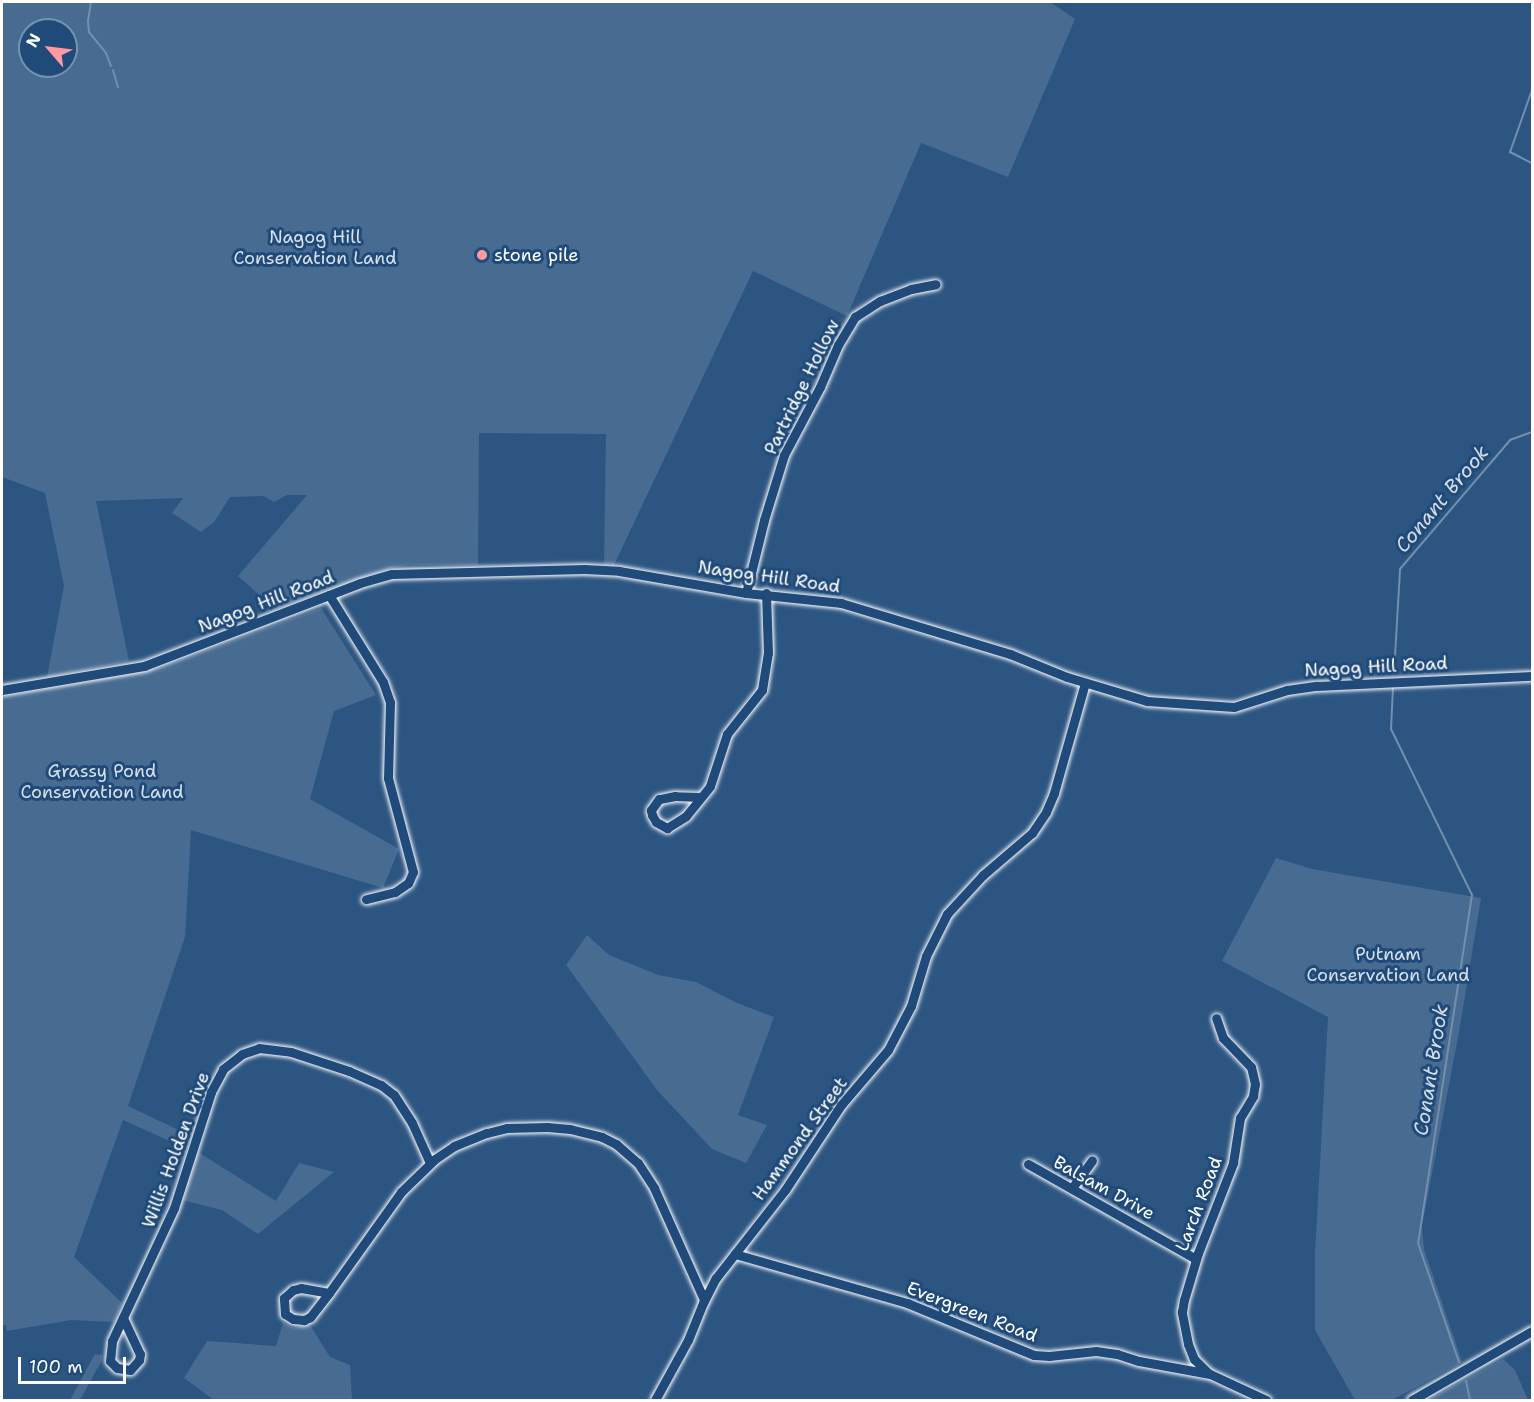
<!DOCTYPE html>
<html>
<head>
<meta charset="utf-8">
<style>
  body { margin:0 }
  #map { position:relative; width:1534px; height:1402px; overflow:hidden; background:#2c5582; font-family:"Shantell Sans",sans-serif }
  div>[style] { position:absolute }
  .green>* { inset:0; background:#486b92 }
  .stream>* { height:2px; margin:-1px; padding:0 1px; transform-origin:1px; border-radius:1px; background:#748fad }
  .roads { filter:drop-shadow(0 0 2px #fff) drop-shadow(0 0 2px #fff) }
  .minor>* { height:9px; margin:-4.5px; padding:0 4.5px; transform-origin:4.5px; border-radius:4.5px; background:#1f4a7a }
  .dots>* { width:16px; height:16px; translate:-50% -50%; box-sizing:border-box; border:3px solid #1f4a7a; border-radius:50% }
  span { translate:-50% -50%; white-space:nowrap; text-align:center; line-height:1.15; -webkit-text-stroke:6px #1f4a7a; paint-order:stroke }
  .park-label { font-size:18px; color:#dae1e9 }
  .poi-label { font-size:18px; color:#fff }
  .left { translate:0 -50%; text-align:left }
  .street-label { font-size:18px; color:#fff }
  .water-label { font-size:20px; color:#d5dde6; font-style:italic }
  .frame { position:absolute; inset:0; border:3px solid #fff; pointer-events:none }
  .north { position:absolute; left:18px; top:18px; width:60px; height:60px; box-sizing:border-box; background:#1f4a7a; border:2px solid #7992af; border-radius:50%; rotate:298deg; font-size:16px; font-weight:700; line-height:24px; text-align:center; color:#fff }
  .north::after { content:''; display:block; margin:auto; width:21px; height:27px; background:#ff9aa2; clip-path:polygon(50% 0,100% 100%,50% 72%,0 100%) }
  .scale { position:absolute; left:18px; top:1357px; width:108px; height:27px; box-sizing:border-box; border:3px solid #fff; border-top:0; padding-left:8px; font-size:18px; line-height:21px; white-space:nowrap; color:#fff; -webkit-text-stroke:4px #1f4a7a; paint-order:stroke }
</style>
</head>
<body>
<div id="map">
  <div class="green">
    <div style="clip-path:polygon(evenodd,2px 2px,1050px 2px,1075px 19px,1008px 177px,921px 143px,847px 316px,753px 271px,614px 565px,604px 564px,606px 434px,479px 433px,478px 565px,410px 565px,391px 568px,275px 609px,238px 576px,307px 495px,287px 495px,274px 502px,264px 496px,230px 497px,214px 522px,201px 532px,172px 513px,183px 498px,96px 501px,129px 661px,47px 677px,64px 586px,45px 493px,2px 477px,2px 2px,30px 30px,66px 30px,66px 66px,30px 66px,30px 30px)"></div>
    <div style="clip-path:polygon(321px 608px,376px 695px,334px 711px,310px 799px,399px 849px,383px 888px,191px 830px,185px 937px,128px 1106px,189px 1135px,185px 1148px,123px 1120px,74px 1257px,122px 1303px,114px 1322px,71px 1320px,7px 1331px,6px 1325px,2px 1325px,2px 697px,160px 668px)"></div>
    <div style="clip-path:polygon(1276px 858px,1312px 869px,1481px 898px,1459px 1032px,1422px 1226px,1424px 1249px,1462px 1362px,1392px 1400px,1355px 1400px,1315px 1330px,1315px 1253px,1328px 1017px,1222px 961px)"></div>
    <div style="clip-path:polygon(587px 935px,609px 955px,658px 975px,696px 982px,737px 1003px,774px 1017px,738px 1115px,767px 1125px,746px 1163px,712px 1149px,657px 1090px,566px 965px)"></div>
    <div style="clip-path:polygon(198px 1152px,276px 1201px,299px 1163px,334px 1172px,258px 1234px,222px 1210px,182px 1200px)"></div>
    <div style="clip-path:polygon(283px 1323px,293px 1328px,310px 1325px,330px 1357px,350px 1365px,352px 1400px,214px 1400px,184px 1378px,207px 1341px,276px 1346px)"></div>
    <div style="clip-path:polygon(95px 1354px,102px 1355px,102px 1360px,80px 1400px,70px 1400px)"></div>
    <div style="clip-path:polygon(1503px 1359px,1515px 1370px,1528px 1400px,1428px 1400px)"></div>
  </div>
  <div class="stream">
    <div style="left:91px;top:2px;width:20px;rotate:99deg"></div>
    <div style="left:88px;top:22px;width:10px;rotate:84deg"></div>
    <div style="left:89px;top:32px;width:27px;rotate:51deg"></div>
    <div style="left:106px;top:53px;width:14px;rotate:69deg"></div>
    <div style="left:113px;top:70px;width:18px;rotate:74deg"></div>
    <div style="left:1532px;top:90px;width:66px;rotate:109.5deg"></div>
    <div style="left:1510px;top:152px;width:25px;rotate:27deg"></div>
    <div style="left:1394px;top:674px;width:105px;rotate:-86.7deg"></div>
    <div style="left:1400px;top:569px;width:170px;rotate:-49.5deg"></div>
    <div style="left:1510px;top:440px;width:23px;rotate:-20deg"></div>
    <div style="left:1393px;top:687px;width:42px;rotate:92.7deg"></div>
    <div style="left:1391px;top:729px;width:185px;rotate:64deg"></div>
    <div style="left:1472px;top:895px;width:352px;rotate:98.8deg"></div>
    <div style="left:1418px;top:1243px;width:126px;rotate:71deg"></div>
    <div style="left:1466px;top:1381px;width:19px;rotate:78deg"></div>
  </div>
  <div class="roads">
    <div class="minor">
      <div style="left:746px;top:593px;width:75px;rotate:-76.1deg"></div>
      <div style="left:764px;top:520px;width:68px;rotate:-72.9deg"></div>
      <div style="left:784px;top:455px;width:77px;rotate:-62.1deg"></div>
      <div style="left:820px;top:387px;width:46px;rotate:-66.8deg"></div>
      <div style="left:838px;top:345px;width:33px;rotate:-59deg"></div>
      <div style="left:855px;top:317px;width:30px;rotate:-33deg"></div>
      <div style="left:880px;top:301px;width:33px;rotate:-21deg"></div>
      <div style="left:911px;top:289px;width:25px;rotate:-11deg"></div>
      <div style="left:329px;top:595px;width:102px;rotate:58.2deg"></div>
      <div style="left:383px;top:682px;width:21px;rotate:71deg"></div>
      <div style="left:390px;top:702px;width:76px;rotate:91.5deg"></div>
      <div style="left:388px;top:778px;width:97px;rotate:75.1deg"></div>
      <div style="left:413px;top:872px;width:12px;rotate:114deg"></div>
      <div style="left:408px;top:883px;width:16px;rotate:145deg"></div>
      <div style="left:395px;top:892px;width:30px;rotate:166deg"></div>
      <div style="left:2px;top:690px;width:144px;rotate:-9.6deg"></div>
      <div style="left:144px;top:666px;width:231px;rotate:-21deg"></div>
      <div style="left:360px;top:583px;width:33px;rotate:-16deg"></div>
      <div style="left:392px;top:574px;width:192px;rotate:-1.5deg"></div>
      <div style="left:584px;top:569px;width:35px;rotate:3deg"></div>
      <div style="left:619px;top:571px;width:129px;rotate:9.8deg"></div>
      <div style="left:746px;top:593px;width:96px;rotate:6deg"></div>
      <div style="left:841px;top:603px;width:177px;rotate:16.8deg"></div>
      <div style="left:1010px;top:654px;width:61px;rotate:22deg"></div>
      <div style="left:1067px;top:677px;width:84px;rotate:16.7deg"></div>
      <div style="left:1147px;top:701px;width:87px;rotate:3.9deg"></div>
      <div style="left:1234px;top:707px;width:56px;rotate:-17.8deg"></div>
      <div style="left:1287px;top:690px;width:30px;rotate:-8deg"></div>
      <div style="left:1317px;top:686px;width:215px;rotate:-2.7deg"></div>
      <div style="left:700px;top:797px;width:25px;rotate:-178deg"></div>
      <div style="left:675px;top:796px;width:16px;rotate:169deg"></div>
      <div style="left:659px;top:799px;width:14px;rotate:126deg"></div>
      <div style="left:651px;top:810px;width:5px;rotate:79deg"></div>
      <div style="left:652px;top:815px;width:8px;rotate:60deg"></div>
      <div style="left:656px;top:822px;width:13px;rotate:29deg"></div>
      <div style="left:667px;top:828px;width:22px;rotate:-32deg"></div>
      <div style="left:686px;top:816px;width:38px;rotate:-51deg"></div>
      <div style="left:710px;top:786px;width:55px;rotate:-71.9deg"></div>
      <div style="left:727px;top:734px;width:56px;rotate:-51.5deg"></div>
      <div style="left:762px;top:690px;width:37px;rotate:-81deg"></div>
      <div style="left:768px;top:653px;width:60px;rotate:-91.9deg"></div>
      <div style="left:1028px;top:1164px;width:193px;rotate:29.5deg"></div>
      <div style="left:1072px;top:1188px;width:34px;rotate:-54deg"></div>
      <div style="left:735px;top:1254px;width:179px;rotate:15.9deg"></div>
      <div style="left:907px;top:1303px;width:137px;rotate:22.3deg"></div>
      <div style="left:1034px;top:1355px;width:15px;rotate:4deg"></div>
      <div style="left:1049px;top:1356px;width:47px;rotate:-6.1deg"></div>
      <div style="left:1096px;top:1351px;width:21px;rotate:8deg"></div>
      <div style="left:1117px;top:1354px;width:23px;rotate:18deg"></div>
      <div style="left:1139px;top:1361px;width:72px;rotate:10.4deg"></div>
      <div style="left:1210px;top:1374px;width:62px;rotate:24.9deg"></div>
      <div style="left:329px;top:1293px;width:31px;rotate:128deg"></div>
      <div style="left:310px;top:1317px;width:7px;rotate:153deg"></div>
      <div style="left:304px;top:1320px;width:11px;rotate:-175deg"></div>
      <div style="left:293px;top:1319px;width:9px;rotate:-148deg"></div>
      <div style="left:285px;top:1314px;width:16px;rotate:-94deg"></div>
      <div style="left:284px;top:1298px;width:12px;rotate:-42deg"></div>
      <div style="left:293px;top:1290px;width:8px;rotate:-14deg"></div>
      <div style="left:301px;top:1288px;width:28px;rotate:10deg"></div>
      <div style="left:329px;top:1293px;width:124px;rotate:-54.5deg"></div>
      <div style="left:401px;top:1192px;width:47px;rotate:-44.1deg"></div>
      <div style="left:435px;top:1159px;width:23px;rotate:-34deg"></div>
      <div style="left:454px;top:1146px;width:35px;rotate:-22deg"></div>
      <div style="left:487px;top:1133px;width:21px;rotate:-14deg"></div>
      <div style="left:507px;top:1128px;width:40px;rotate:-1.4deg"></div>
      <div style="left:547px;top:1127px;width:23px;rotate:5deg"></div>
      <div style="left:570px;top:1129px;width:33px;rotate:14deg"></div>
      <div style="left:602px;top:1137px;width:16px;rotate:27deg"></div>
      <div style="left:616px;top:1144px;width:29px;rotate:41deg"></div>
      <div style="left:638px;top:1163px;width:30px;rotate:57deg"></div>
      <div style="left:654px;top:1188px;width:123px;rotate:65.9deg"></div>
      <div style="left:123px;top:1318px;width:40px;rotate:65deg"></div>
      <div style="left:140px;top:1354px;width:6px;rotate:99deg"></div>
      <div style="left:139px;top:1360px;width:13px;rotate:132deg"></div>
      <div style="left:130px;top:1370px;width:13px;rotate:-171deg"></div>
      <div style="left:117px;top:1368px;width:10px;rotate:-135deg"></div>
      <div style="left:110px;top:1361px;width:20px;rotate:-84deg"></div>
      <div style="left:112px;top:1341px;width:147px;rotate:-65deg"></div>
      <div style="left:174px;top:1208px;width:122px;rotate:-72.3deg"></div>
      <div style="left:211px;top:1092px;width:26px;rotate:-62deg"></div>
      <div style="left:223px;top:1069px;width:24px;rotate:-38deg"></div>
      <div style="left:242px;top:1054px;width:18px;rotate:-19deg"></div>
      <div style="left:259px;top:1048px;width:32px;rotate:7deg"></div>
      <div style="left:291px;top:1052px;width:61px;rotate:18.1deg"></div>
      <div style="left:349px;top:1071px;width:35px;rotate:24deg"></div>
      <div style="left:381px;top:1085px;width:16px;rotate:38deg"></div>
      <div style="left:394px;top:1095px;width:33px;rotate:57deg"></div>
      <div style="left:412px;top:1123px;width:44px;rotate:65.8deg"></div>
      <div style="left:1208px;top:1373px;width:20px;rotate:-135deg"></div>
      <div style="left:1194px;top:1359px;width:16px;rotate:-112deg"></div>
      <div style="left:1188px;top:1344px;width:33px;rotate:-101deg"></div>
      <div style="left:1182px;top:1312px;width:12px;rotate:-81deg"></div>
      <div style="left:1184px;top:1300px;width:49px;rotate:-73.4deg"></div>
      <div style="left:1198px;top:1253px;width:97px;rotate:-68.7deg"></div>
      <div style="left:1233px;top:1163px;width:46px;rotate:-81.2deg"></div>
      <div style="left:1240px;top:1118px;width:26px;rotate:-59deg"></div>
      <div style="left:1253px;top:1096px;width:12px;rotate:-81deg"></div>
      <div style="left:1255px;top:1084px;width:17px;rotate:-103deg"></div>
      <div style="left:1251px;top:1067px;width:40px;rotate:-134deg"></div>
      <div style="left:1223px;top:1038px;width:21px;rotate:-109deg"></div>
      <div style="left:655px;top:1400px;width:68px;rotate:-61.2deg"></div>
      <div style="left:688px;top:1340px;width:40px;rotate:-68deg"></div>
      <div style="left:703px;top:1303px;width:28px;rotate:-63deg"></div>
      <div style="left:716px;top:1278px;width:112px;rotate:-51.9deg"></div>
      <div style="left:785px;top:1190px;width:102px;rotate:-56.6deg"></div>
      <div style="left:841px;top:1105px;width:72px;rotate:-49.5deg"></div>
      <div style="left:888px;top:1050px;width:50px;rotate:-62.4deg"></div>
      <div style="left:911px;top:1006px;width:52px;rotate:-73.3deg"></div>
      <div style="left:926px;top:956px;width:47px;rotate:-63.4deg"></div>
      <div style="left:947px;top:914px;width:53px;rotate:-47.3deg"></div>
      <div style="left:983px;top:875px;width:65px;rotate:-40.6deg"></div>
      <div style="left:1032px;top:833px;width:25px;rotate:-56deg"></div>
      <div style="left:1046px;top:812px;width:21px;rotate:-67deg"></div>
      <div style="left:1054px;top:793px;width:114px;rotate:-74.3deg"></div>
      <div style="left:1412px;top:1400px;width:138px;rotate:-29.9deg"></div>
    </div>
  </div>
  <div class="dots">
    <div style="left:482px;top:255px;background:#ff9aa2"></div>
  </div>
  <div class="park-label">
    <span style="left:315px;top:248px">Nagog Hill<br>Conservation Land</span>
    <span style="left:102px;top:782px">Grassy Pond<br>Conservation Land</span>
    <span style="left:1388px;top:965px">Putnam<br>Conservation Land</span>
  </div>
  <div class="poi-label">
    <span class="left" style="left:494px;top:255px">stone pile</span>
  </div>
  <div class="street-label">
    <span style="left:802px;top:387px;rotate:-64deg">Partridge Hollow</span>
    <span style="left:769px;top:577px;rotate:8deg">Nagog Hill Road</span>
    <span style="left:266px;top:602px;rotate:-21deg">Nagog Hill Road</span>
    <span style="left:1376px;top:667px;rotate:-3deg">Nagog Hill Road</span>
    <span style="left:800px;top:1139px;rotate:-54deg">Hammond Street</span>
    <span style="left:176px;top:1150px;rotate:-70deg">Willis Holden Drive</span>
    <span style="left:1104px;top:1188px;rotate:29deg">Balsam Drive</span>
    <span style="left:1199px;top:1204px;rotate:-69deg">Larch Road</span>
    <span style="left:972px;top:1312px;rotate:21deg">Evergreen Road</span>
  </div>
  <div class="water-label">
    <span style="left:1442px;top:499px;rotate:-50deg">Conant Brook</span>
    <span style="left:1431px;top:1070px;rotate:-81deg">Conant Brook</span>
  </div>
  <div class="frame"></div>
  <div class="north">N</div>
  <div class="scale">100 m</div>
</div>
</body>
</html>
